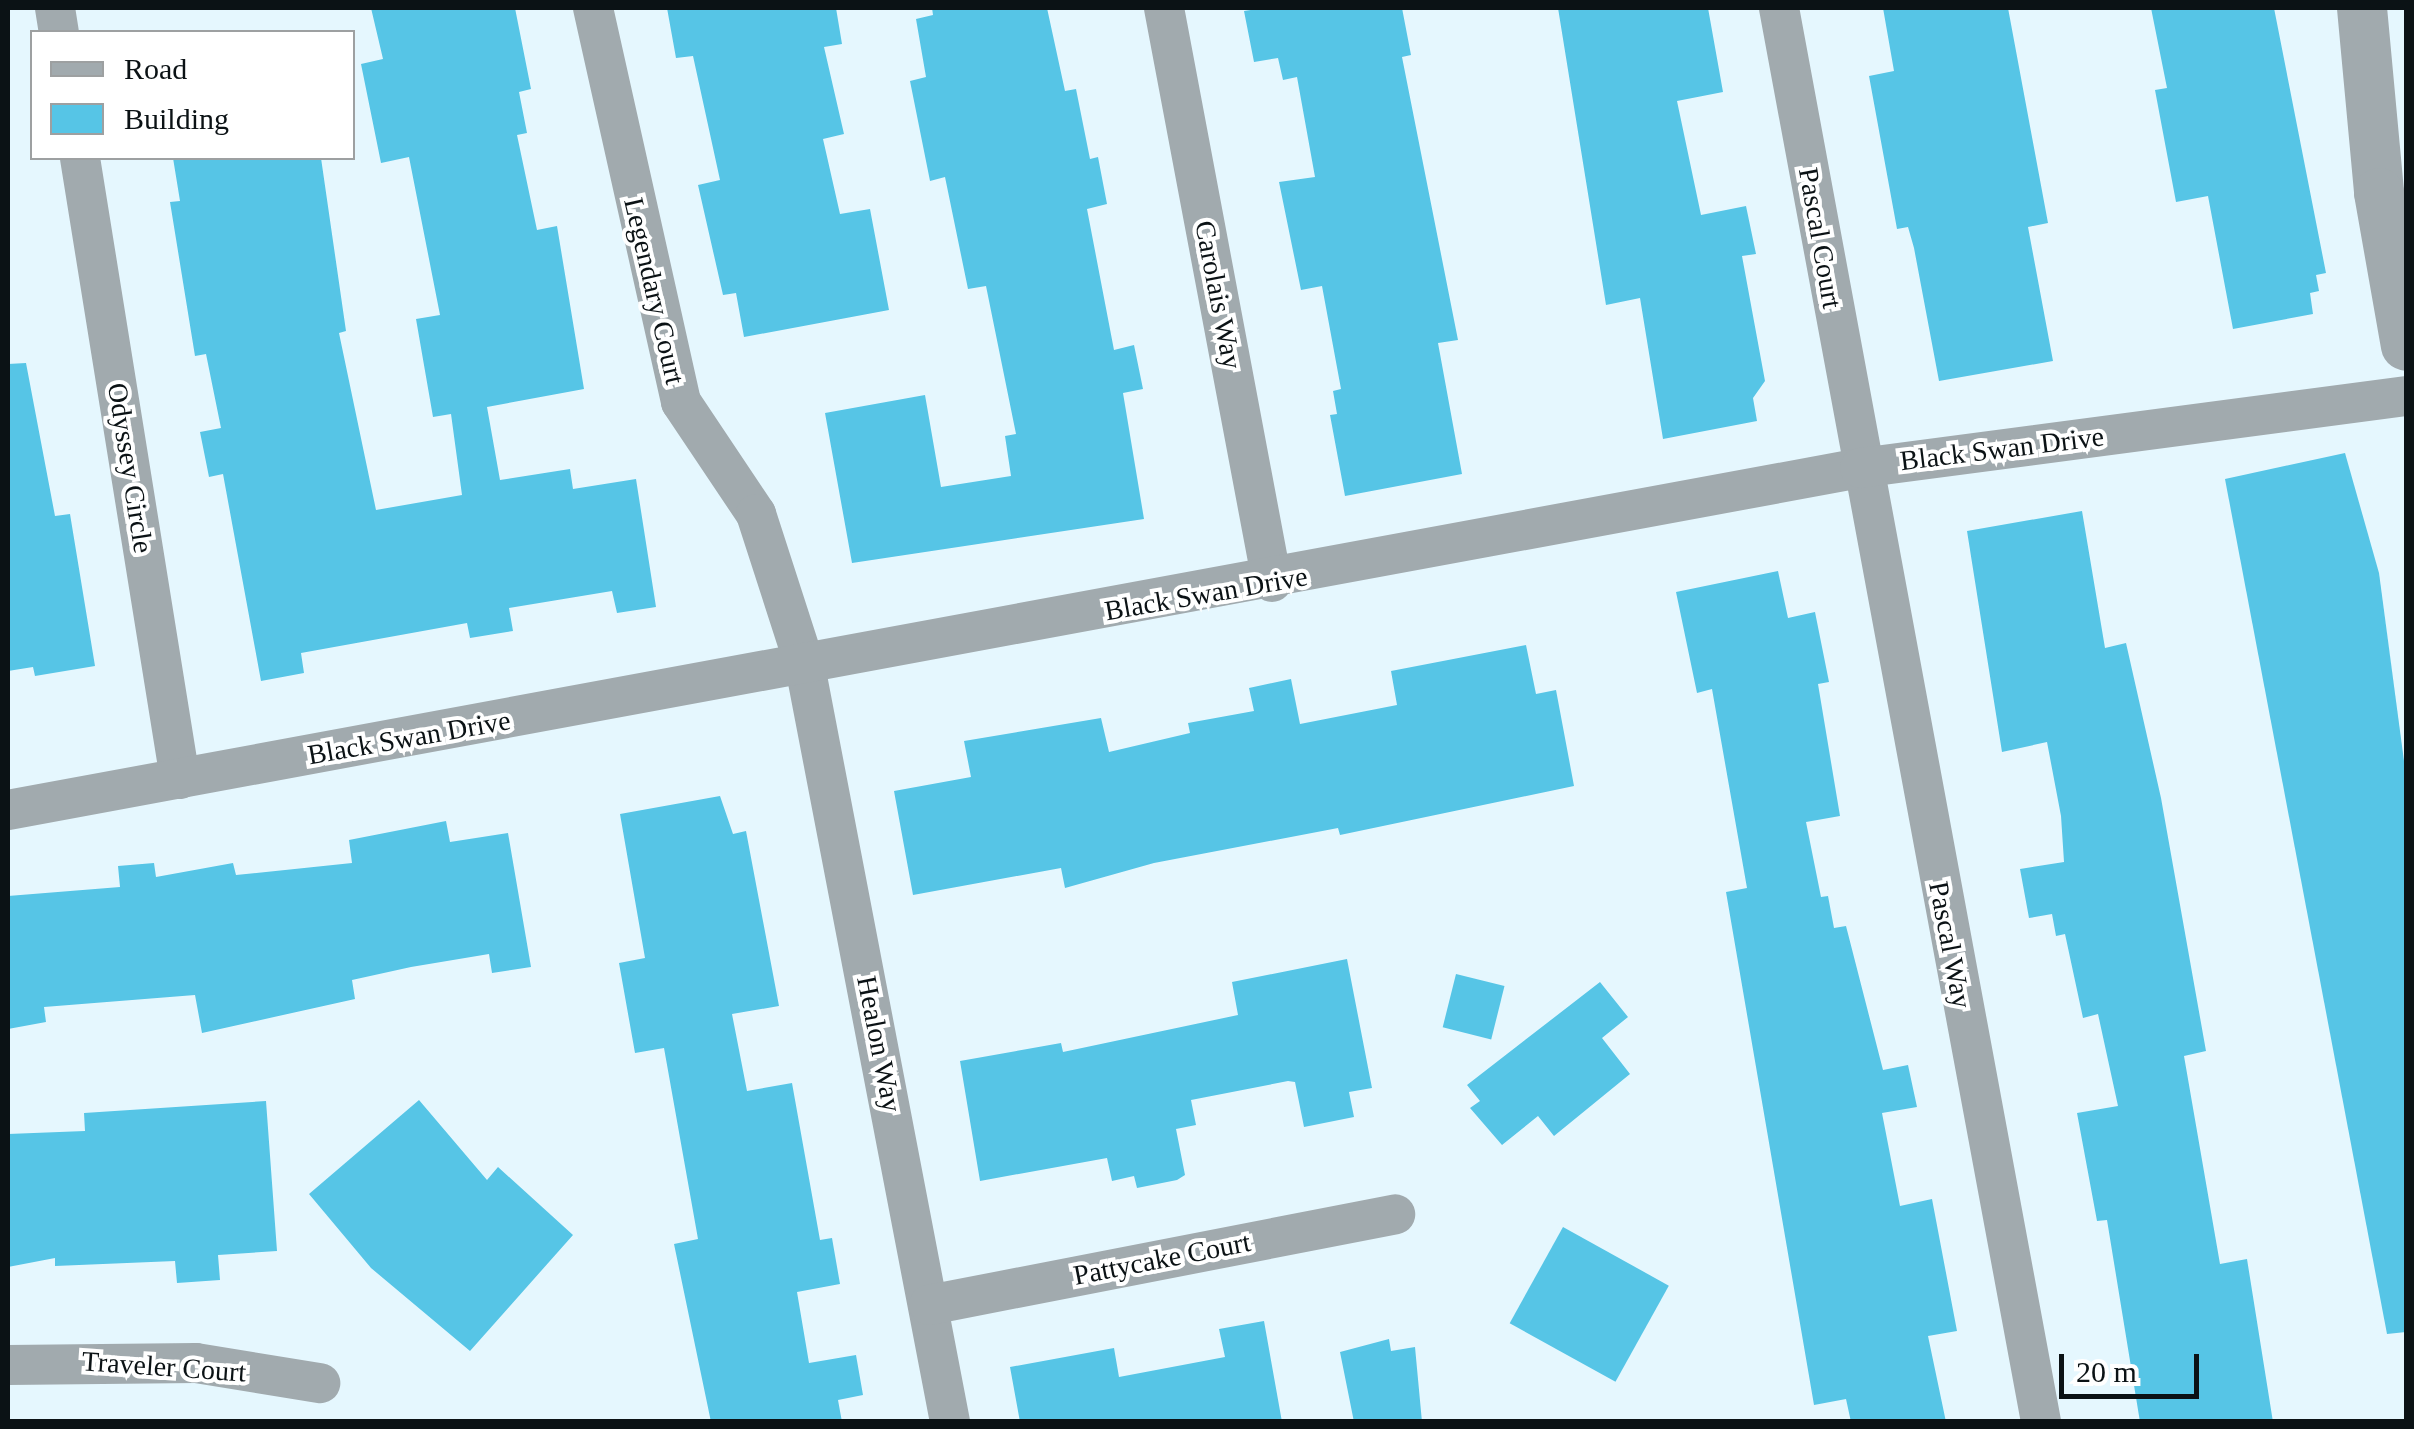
<!DOCTYPE html>
<html>
<head>
<meta charset="utf-8">
<style>
  body { margin:0 }
  #map { position:relative; width:2414px; height:1429px; overflow:hidden; background:#e5f7fe; font-family:"Times New Roman",serif }
  div>[style] { position:absolute }
  .building>* { inset:0; background:#56c5e6; transform-origin:0 0 }
  .minor>* { height:40px; margin:-20px; padding:0 20px; transform-origin:20px; border-radius:20px; background:#a1aaae }
  .tertiary>* { height:50px; margin:-25px; padding:0 25px; transform-origin:25px; border-radius:25px; background:#a1aaae }
  span { translate:-50% -50%; white-space:nowrap; text-align:center; line-height:1.15; -webkit-text-stroke:8px #fff; paint-order:stroke }
  .street-label { font-size:28px; color:#0b1215 }
  .frame { position:absolute; inset:0; border:10px solid #0b1215; pointer-events:none }
  .legend { position:absolute; left:30px; top:30px; width:325px; height:130px; box-sizing:border-box; background:#fff; border:2px solid #9da0a1; margin:0; padding:12px 18px; list-style:none; font-size:30px; color:#0b1215 }
  .legend li { display:flex; align-items:center; gap:20px; height:50px }
  .legend b { width:50px; border:2px solid #9da0a1 }
  .scale { position:absolute; left:2059px; top:1354px; width:140px; height:45px; box-sizing:border-box; border:5px solid #0b1215; border-top:0; padding-left:12px; font-size:30px; line-height:35px; white-space:nowrap; color:#0b1215; -webkit-text-stroke:8px #fff; paint-order:stroke }
</style>
</head>
<body>
<div id="map">
  <div class="building">
    <div style="clip-path:polygon(371px 8px,515px 8px,531px 89px,519px 92px,527px 133px,517px 135px,537px 230px,557px 226px,584px 389px,487px 407px,500px 480px,570px 469px,573px 489px,636px 479px,656px 607px,617px 613px,612px 591px,509px 608px,513px 631px,470px 638px,467px 623px,301px 653px,304px 673px,261px 681px,223px 474px,209px 477px,200px 432px,221px 428px,206px 354px,195px 356px,170px 202px,180px 201px,173px 158px,321px 158px,346px 331px,339px 333px,376px 510px,462px 495px,451px 414px,433px 417px,416px 319px,440px 315px,409px 157px,381px 163px,361px 64px,383px 59px)"></div>
    <div style="clip-path:polygon(667px 8px,836px 8px,842px 44px,824px 47px,844px 134px,823px 139px,840px 214px,870px 209px,889px 310px,744px 337px,736px 293px,723px 295px,698px 185px,720px 180px,693px 56px,676px 58px)"></div>
    <div style="clip-path:polygon(932px 8px,1047px 8px,1065px 91px,1076px 89px,1090px 159px,1098px 157px,1107px 204px,1087px 209px,1114px 350px,1134px 345px,1143px 389px,1123px 393px,1144px 519px,852px 563px,825px 413px,925px 395px,941px 487px,1011px 476px,1005px 436px,1016px 434px,986px 286px,968px 289px,945px 177px,930px 181px,910px 81px,926px 77px,916px 19px,933px 15px)"></div>
    <div style="clip-path:polygon(1264px 8px,1402px 8px,1411px 55px,1402px 57px,1458px 340px,1438px 343px,1462px 474px,1345px 496px,1330px 415px,1337px 414px,1333px 391px,1341px 389px,1322px 286px,1301px 290px,1279px 182px,1315px 177px,1297px 77px,1283px 80px,1278px 58px,1254px 62px,1244px 11px)"></div>
    <div style="clip-path:polygon(1558px 8px,1708px 8px,1723px 92px,1677px 101px,1701px 215px,1746px 206px,1756px 254px,1742px 256px,1765px 381px,1753px 398px,1757px 421px,1663px 439px,1640px 298px,1606px 305px)"></div>
    <div style="clip-path:polygon(1883px 8px,2008px 8px,2048px 223px,2028px 227px,2053px 361px,1939px 381px,1914px 248px,1908px 227px,1897px 229px,1869px 76px,1894px 71px)"></div>
    <div style="clip-path:polygon(2151px 8px,2274px 8px,2326px 273px,2316px 275px,2319px 291px,2310px 293px,2313px 314px,2233px 329px,2208px 196px,2176px 202px,2155px 90px,2167px 88px)"></div>
    <div style="clip-path:polygon(26px 363px,55px 516px,70px 514px,95px 666px,35px 676px,33px 667px,8px 671px,8px 364px)"></div>
    <div style="clip-path:polygon(2345px 453px,2379px 573px,2406px 776px,2406px 1332px,2387px 1334px,2225px 479px)"></div>
    <div style="clip-path:polygon(2082px 511px,2105px 648px,2126px 643px,2161px 798px,2206px 1051px,2184px 1056px,2220px 1264px,2247px 1259px,2273px 1422px,2140px 1422px,2107px 1220px,2097px 1221px,2077px 1113px,2118px 1106px,2098px 1014px,2083px 1018px,2065px 934px,2056px 936px,2052px 914px,2029px 918px,2020px 869px,2064px 862px,2061px 816px,2047px 742px,2002px 752px,1967px 531px)"></div>
    <div style="clip-path:polygon(1778px 571px,1788px 618px,1815px 612px,1829px 682px,1818px 684px,1840px 816px,1806px 822px,1821px 897px,1828px 896px,1834px 928px,1846px 926px,1883px 1070px,1908px 1065px,1917px 1107px,1882px 1113px,1900px 1206px,1932px 1199px,1957px 1331px,1928px 1336px,1946px 1422px,1851px 1422px,1846px 1399px,1814px 1405px,1726px 892px,1747px 888px,1712px 689px,1697px 693px,1676px 592px)"></div>
    <div style="clip-path:polygon(1526px 645px,1536px 694px,1556px 690px,1574px 786px,1340px 835px,1338px 828px,1154px 863px,1065px 888px,1061px 868px,913px 895px,894px 791px,971px 777px,964px 741px,1101px 718px,1109px 752px,1190px 733px,1188px 723px,1254px 711px,1249px 688px,1291px 679px,1300px 724px,1397px 705px,1391px 671px)"></div>
    <div style="clip-path:polygon(720px 796px,733px 834px,746px 831px,779px 1006px,732px 1014px,747px 1091px,792px 1083px,820px 1240px,832px 1238px,840px 1284px,797px 1292px,809px 1363px,856px 1355px,863px 1395px,838px 1400px,842px 1422px,711px 1422px,674px 1244px,698px 1239px,664px 1048px,635px 1053px,619px 963px,645px 958px,620px 814px)"></div>
    <div style="clip-path:polygon(446px 821px,450px 842px,508px 833px,531px 967px,492px 973px,489px 954px,411px 967px,352px 980px,355px 999px,202px 1033px,195px 995px,44px 1007px,46px 1022px,8px 1029px,8px 896px,120px 887px,118px 866px,154px 863px,156px 877px,233px 863px,236px 875px,352px 863px,349px 840px)"></div>
    <div style="clip-path:polygon(1347px 959px,1372px 1088px,1349px 1092px,1354px 1117px,1304px 1127px,1295px 1082px,1288px 1081px,1191px 1100px,1196px 1125px,1176px 1129px,1185px 1175px,1177px 1180px,1137px 1188px,1134px 1176px,1112px 1181px,1107px 1158px,980px 1181px,960px 1061px,1061px 1043px,1063px 1052px,1238px 1015px,1232px 982px)"></div>
    <div style="left:1456px;top:974px;width:50px;height:55px;rotate:14deg"></div>
    <div style="clip-path:polygon(1600px 982px,1628px 1017px,1602px 1038px,1630px 1074px,1554px 1136px,1538px 1116px,1502px 1145px,1470px 1108px,1480px 1101px,1467px 1085px)"></div>
    <div style="clip-path:polygon(419px 1100px,487px 1180px,498px 1167px,573px 1235px,470px 1351px,371px 1268px,309px 1194px)"></div>
    <div style="clip-path:polygon(266px 1101px,277px 1251px,218px 1255px,220px 1280px,177px 1283px,175px 1261px,55px 1266px,55px 1258px,8px 1267px,8px 1134px,85px 1131px,84px 1113px)"></div>
    <div style="left:1563px;top:1227px;width:121px;height:110px;rotate:29deg"></div>
    <div style="clip-path:polygon(1264px 1321px,1282px 1422px,1020px 1422px,1010px 1367px,1114px 1348px,1119px 1377px,1225px 1357px,1219px 1329px)"></div>
    <div style="clip-path:polygon(1389px 1339px,1391px 1351px,1415px 1347px,1422px 1422px,1354px 1422px,1340px 1352px)"></div>
  </div>
  <div class="minor">
    <div style="left:55px;top:8px;width:24px;rotate:81deg"></div>
    <div style="left:593px;top:8px;width:404px;rotate:77.4deg"></div>
    <div style="left:681px;top:402px;width:135px;rotate:56.2deg"></div>
    <div style="left:756px;top:514px;width:160px;rotate:72.1deg"></div>
    <div style="left:805px;top:666px;width:770px;rotate:79.14deg"></div>
    <div style="left:1164px;top:8px;width:584px;rotate:79.34deg"></div>
    <div style="left:1779px;top:8px;width:1438px;rotate:79.5deg"></div>
    <div style="left:80px;top:158px;width:629px;rotate:80.85deg"></div>
    <div style="left:8px;top:810px;width:1883px;rotate:-10.46deg"></div>
    <div style="left:1860px;top:468px;width:551px;rotate:-7.51deg"></div>
    <div style="left:929px;top:1305px;width:475px;rotate:-11deg"></div>
    <div style="left:8px;top:1365px;width:188px;rotate:-0.6deg"></div>
    <div style="left:196px;top:1363px;width:126px;rotate:9.2deg"></div>
  </div>
  <div class="tertiary">
    <div style="left:2362px;top:8px;width:186px;rotate:84.7deg"></div>
    <div style="left:2379px;top:193px;width:155px;rotate:80deg"></div>
  </div>
  <div class="street-label">
    <span style="left:1820px;top:238px;rotate:80deg">Pascal Court</span>
    <span style="left:654px;top:291px;rotate:77deg">Legendary Court</span>
    <span style="left:1218px;top:295px;rotate:79deg">Carolais Way</span>
    <span style="left:2002px;top:449px;rotate:-7deg">Black Swan Drive</span>
    <span style="left:130px;top:468px;rotate:81deg">Odyssey Circle</span>
    <span style="left:1206px;top:594px;rotate:-10deg">Black Swan Drive</span>
    <span style="left:409px;top:738px;rotate:-10deg">Black Swan Drive</span>
    <span style="left:1950px;top:945px;rotate:79deg">Pascal Way</span>
    <span style="left:879px;top:1044px;rotate:79deg">Healon Way</span>
    <span style="left:1162px;top:1259px;rotate:-11deg">Pattycake Court</span>
    <span style="left:164px;top:1367px;rotate:4deg">Traveler Court</span>
  </div>
  <div class="frame"></div>
  <ul class="legend">
  <li><b style="height:12px;background:#a1aaae"></b>Road</li>
  <li><b style="height:28px;background:#56c5e6"></b>Building</li>
  </ul>
  <div class="scale">20 m</div>
</div>
</body>
</html>
